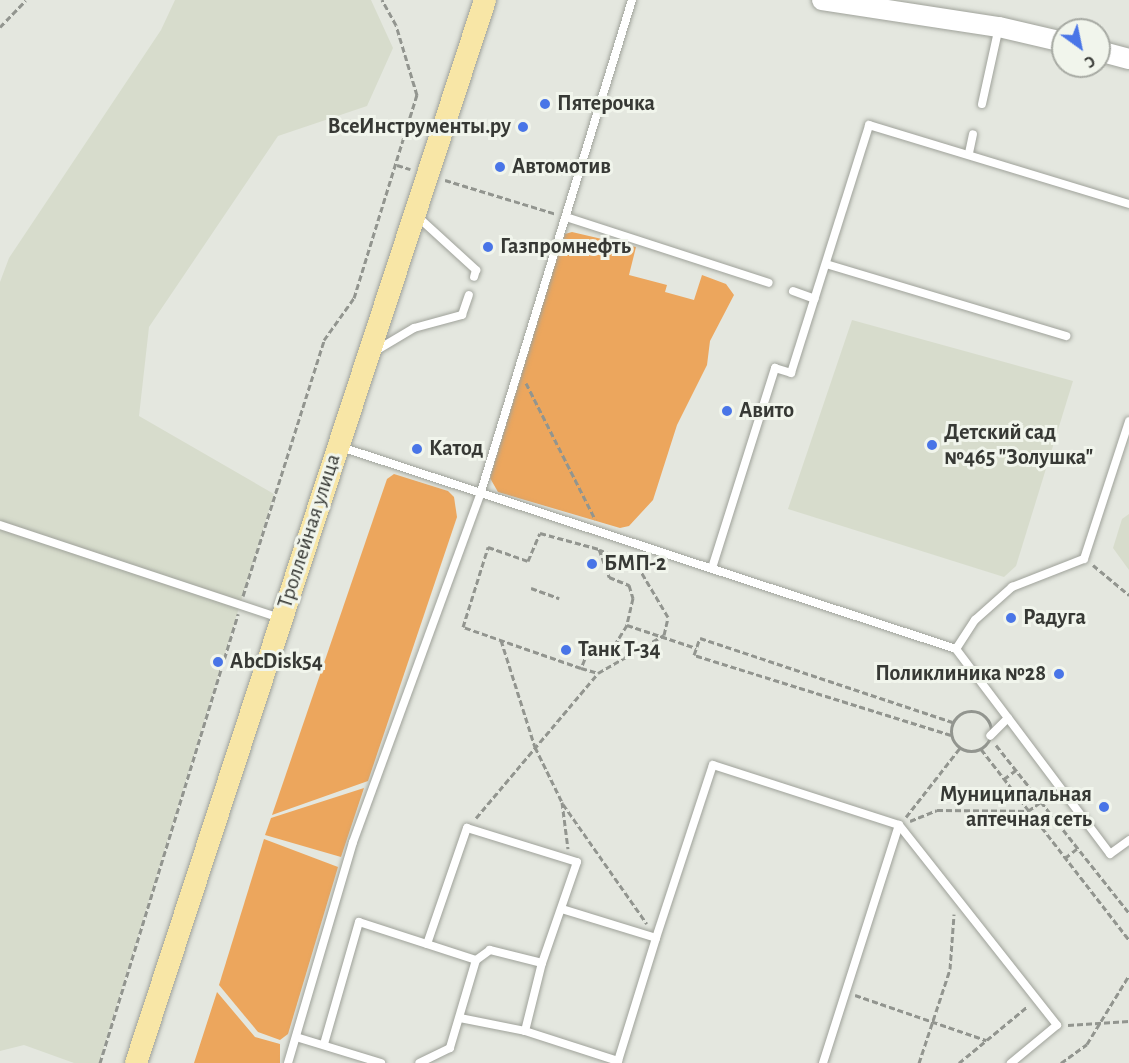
<!DOCTYPE html>
<html>
<head>
<meta charset="utf-8">
<style>
  body { margin:0 }
  #map { position:relative; width:1129px; height:1063px; overflow:hidden; background:#e4e7df; font-family:"Alegreya Sans",sans-serif }
  div>[style] { position:absolute }
  .built>* { inset:0; background:#d7dccc }
  .forest>* { inset:0; background:#eca65d }
  .path>* { height:3px; margin-top:-1.5px; transform-origin:0; background:repeating-linear-gradient(90deg,#92958f 0 6px,transparent 0 9px) }
  .path>.ring { margin:-1.5px; padding:0; box-sizing:content-box; background:none; border:3px solid #92958f; border-radius:50% }
  .roads { filter:drop-shadow(0 0 2px #9fa29a) drop-shadow(0 0 2px #9fa29a) }
  .lane>* { height:8px; margin:-4px; padding:0 4px; transform-origin:4px; border-radius:4px; background:#fff }
  .secondary>* { height:20px; margin:-10px; padding:0 10px; transform-origin:10px; border-radius:10px; background:#fff }
  .primary>* { height:22px; margin:-11px; padding:0 11px; transform-origin:11px; border-radius:11px; background:#f8e6a6 }
  .dots>* { width:16px; height:16px; translate:-50% -50%; box-sizing:border-box; border:3px solid #f1f5ec; border-radius:50% }
  span { translate:-50% -50%; white-space:nowrap; text-align:center; line-height:1.15; -webkit-text-stroke:6px #f1f5ec; paint-order:stroke }
  .poi-label { font-size:22px; color:#373935; font-weight:700 }
  .left { translate:0 -50%; text-align:left }
  .right { translate:-100% -50%; text-align:right }
  .street-label { font-size:22px; color:#373935 }
  .north { position:absolute; left:1051px; top:18px; width:60px; height:60px; box-sizing:border-box; background:#f1f5ec; border:2px solid #a7aaa3; border-radius:50%; rotate:147deg; font-size:16px; font-weight:700; line-height:24px; text-align:center; color:#373935 }
  .north::after { content:''; display:block; margin:auto; width:21px; height:27px; background:#4975e7; clip-path:polygon(50% 0,100% 100%,50% 72%,0 100%) }
</style>
</head>
<body>
<div id="map">
  <div class="built">
    <div style="clip-path:polygon(175px 0,371px 0,393px 48px,367px 106px,278px 136px,149px 327px,139px 416px,274px 494px,99px 1063px,74px 1063px,24px 1045px,0 1051px,0 282px,9px 258px,161px 30px)"></div>
    <div style="clip-path:polygon(852px 320px,1073px 381px,1016px 566px,1004px 577px,788px 509px)"></div>
    <div style="clip-path:polygon(1129px 514px,1129px 570px,1113px 548px,1122px 519px)"></div>
  </div>
  <div class="forest">
    <div style="clip-path:polygon(572px 232px,636px 247px,629px 275px,667px 285px,665px 292px,694px 300px,702px 275px,726px 284px,734px 295px,710px 341px,707px 365px,677px 425px,653px 500px,629px 526px,620px 528px,498px 492px,490px 478px,561px 245px,565px 234px)"></div>
    <div style="clip-path:polygon(394px 474px,448px 491px,454px 497px,457px 517px,368px 781px,272px 815px,387px 479px)"></div>
    <div style="clip-path:polygon(364px 788px,341px 857px,265px 835px,271px 818px)"></div>
    <div style="clip-path:polygon(264px 839px,338px 867px,288px 1034px,280px 1040px,258px 1032px,219px 985px)"></div>
    <div style="clip-path:polygon(217px 992px,255px 1037px,280px 1044px,280px 1063px,194px 1063px)"></div>
  </div>
  <div class="path">
    <div style="left:0;top:27px;width:37px;rotate:-46deg"></div>
    <div style="left:397px;top:165px;width:14px;rotate:17deg"></div>
    <div style="left:445px;top:180px;width:116px;rotate:17deg"></div>
    <div style="left:526px;top:383px;width:153px;rotate:63.1deg"></div>
    <div style="left:540px;top:533px;width:61px;rotate:15.2deg"></div>
    <div style="left:599px;top:549px;width:30px;rotate:70deg"></div>
    <div style="left:609px;top:577px;width:22px;rotate:22deg"></div>
    <div style="left:629px;top:585px;width:14px;rotate:73deg"></div>
    <div style="left:633px;top:598px;width:28px;rotate:103deg"></div>
    <div style="left:627px;top:625px;width:32px;rotate:122deg"></div>
    <div style="left:610px;top:652px;width:22px;rotate:-177deg"></div>
    <div style="left:588px;top:651px;width:18px;rotate:112deg"></div>
    <div style="left:581px;top:668px;width:125px;rotate:-160.8deg"></div>
    <div style="left:463px;top:627px;width:84px;rotate:-72.6deg"></div>
    <div style="left:488px;top:547px;width:42px;rotate:19.3deg"></div>
    <div style="left:528px;top:561px;width:30px;rotate:-67deg"></div>
    <div style="left:1093px;top:565px;width:47px;rotate:39.8deg"></div>
    <div style="left:531px;top:588px;width:30px;rotate:20deg"></div>
    <div style="left:243px;top:596px;width:269px;rotate:-72.4deg"></div>
    <div style="left:324px;top:340px;width:52px;rotate:-54.5deg"></div>
    <div style="left:354px;top:298px;width:213px;rotate:-72.8deg"></div>
    <div style="left:417px;top:95px;width:73px;rotate:-106.7deg"></div>
    <div style="left:396px;top:25px;width:29px;rotate:-119deg"></div>
    <div style="left:627px;top:625px;width:73px;rotate:18.4deg"></div>
    <div style="left:501px;top:640px;width:112px;rotate:72.4deg"></div>
    <div style="left:535px;top:747px;width:61px;rotate:63.9deg"></div>
    <div style="left:562px;top:802px;width:47px;rotate:82.7deg"></div>
    <div style="left:581px;top:668px;width:18px;rotate:16deg"></div>
    <div style="left:598px;top:673px;width:76px;rotate:-29.9deg"></div>
    <div style="left:664px;top:635px;width:18px;rotate:-77deg"></div>
    <div style="left:668px;top:617px;width:61px;rotate:-120.8deg"></div>
    <div style="left:637px;top:565px;width:40px;rotate:-158deg"></div>
    <div class="ring" style="left:951px;top:711px;width:37px;height:37px"></div>
    <div style="left:951px;top:735px;width:269px;rotate:-162.7deg"></div>
    <div style="left:694px;top:655px;width:18px;rotate:-71deg"></div>
    <div style="left:700px;top:638px;width:266px;rotate:18.4deg"></div>
    <div style="left:996px;top:745px;width:214px;rotate:51.6deg"></div>
    <div style="left:981px;top:749px;width:242px;rotate:52.2deg"></div>
    <div style="left:1004px;top:779px;width:15px;rotate:-37deg"></div>
    <div style="left:563px;top:804px;width:146px;rotate:55deg"></div>
    <div style="left:906px;top:817px;width:88px;rotate:-52deg"></div>
    <div style="left:476px;top:818px;width:189px;rotate:-49.9deg"></div>
    <div style="left:910px;top:821px;width:29px;rotate:-22deg"></div>
    <div style="left:937px;top:810px;width:91px;rotate:0.6deg"></div>
    <div style="left:1028px;top:811px;width:16px;rotate:-35deg"></div>
    <div style="left:1065px;top:858px;width:16px;rotate:-38deg"></div>
    <div style="left:855px;top:995px;width:139px;rotate:19deg"></div>
    <div style="left:1068px;top:1025px;width:61px;rotate:-3.8deg"></div>
    <div style="left:100px;top:1063px;width:470px;rotate:-72.9deg"></div>
    <div style="left:919px;top:1063px;width:99px;rotate:-71.7deg"></div>
    <div style="left:950px;top:969px;width:55px;rotate:-85.8deg"></div>
    <div style="left:959px;top:1063px;width:89px;rotate:-39.6deg"></div>
    <div style="left:1061px;top:1063px;width:32px;rotate:-36deg"></div>
    <div style="left:1087px;top:1044px;width:79px;rotate:-58.5deg"></div>
  </div>
  <div class="roads">
    <div class="lane">
      <div style="left:982px;top:104px;width:79px;rotate:-77.6deg"></div>
      <div style="left:969px;top:153px;width:19px;rotate:-78deg"></div>
      <div style="left:418px;top:217px;width:79px;rotate:42.4deg"></div>
      <div style="left:476px;top:270px;width:7px;rotate:106deg"></div>
      <div style="left:566px;top:217px;width:213px;rotate:18deg"></div>
      <div style="left:826px;top:264px;width:251px;rotate:16.7deg"></div>
      <div style="left:793px;top:291px;width:23px;rotate:20deg"></div>
      <div style="left:377px;top:350px;width:43px;rotate:-30.7deg"></div>
      <div style="left:414px;top:328px;width:50px;rotate:-15.2deg"></div>
      <div style="left:462px;top:315px;width:21px;rotate:-71deg"></div>
      <div style="left:341px;top:447px;width:647px;rotate:18.18deg"></div>
      <div style="left:956px;top:649px;width:86px;rotate:53deg"></div>
      <div style="left:1008px;top:718px;width:25px;rotate:135deg"></div>
      <div style="left:0;top:525px;width:294px;rotate:18.4deg"></div>
      <div style="left:712px;top:568px;width:210px;rotate:-72.5deg"></div>
      <div style="left:775px;top:368px;width:17px;rotate:17deg"></div>
      <div style="left:791px;top:373px;width:260px;rotate:-72.5deg"></div>
      <div style="left:869px;top:125px;width:272px;rotate:16.9deg"></div>
      <div style="left:956px;top:649px;width:35px;rotate:-57deg"></div>
      <div style="left:975px;top:620px;width:50px;rotate:-41.7deg"></div>
      <div style="left:1012px;top:587px;width:77px;rotate:-21.3deg"></div>
      <div style="left:1084px;top:559px;width:145px;rotate:-71.9deg"></div>
      <div style="left:1008px;top:718px;width:170px;rotate:53.1deg"></div>
      <div style="left:1110px;top:854px;width:24px;rotate:-36deg"></div>
      <div style="left:562px;top:909px;width:98px;rotate:17.1deg"></div>
      <div style="left:656px;top:938px;width:182px;rotate:-71.8deg"></div>
      <div style="left:713px;top:765px;width:195px;rotate:17.9deg"></div>
      <div style="left:899px;top:825px;width:255px;rotate:51.7deg"></div>
      <div style="left:1057px;top:1025px;width:60px;rotate:140.4deg"></div>
      <div style="left:427px;top:944px;width:123px;rotate:-71deg"></div>
      <div style="left:467px;top:828px;width:115px;rotate:17.2deg"></div>
      <div style="left:577px;top:862px;width:107px;rotate:109.1deg"></div>
      <div style="left:542px;top:963px;width:54px;rotate:-166deg"></div>
      <div style="left:490px;top:950px;width:17px;rotate:144deg"></div>
      <div style="left:460px;top:1018px;width:66px;rotate:11.3deg"></div>
      <div style="left:525px;top:1031px;width:98px;rotate:17.9deg"></div>
      <div style="left:618px;top:1061px;width:129px;rotate:-72.8deg"></div>
      <div style="left:525px;top:1031px;width:70px;rotate:-76deg"></div>
      <div style="left:296px;top:1037px;width:89px;rotate:17deg"></div>
      <div style="left:324px;top:1044px;width:127px;rotate:-74deg"></div>
      <div style="left:359px;top:922px;width:123px;rotate:18deg"></div>
      <div style="left:476px;top:960px;width:92px;rotate:106.5deg"></div>
      <div style="left:450px;top:1048px;width:34px;rotate:154deg"></div>
      <div style="left:288px;top:1063px;width:230px;rotate:-73.6deg"></div>
      <div style="left:353px;top:842px;width:370px;rotate:-69.9deg"></div>
      <div style="left:480px;top:495px;width:518px;rotate:-72.93deg"></div>
      <div style="left:823px;top:1063px;width:250px;rotate:-72.3deg"></div>
    </div>
    <div class="secondary">
      <div style="left:822px;top:0;width:179px;rotate:8.7deg"></div>
      <div style="left:999px;top:27px;width:66px;rotate:13.2deg"></div>
      <div style="left:1099px;top:51px;width:31px;rotate:15deg"></div>
    </div>
    <div class="primary">
      <div style="left:136px;top:1063px;width:1119px;rotate:-71.82deg"></div>
    </div>
  </div>
  <div class="dots">
    <div style="left:545px;top:104px;background:#4975e7"></div>
    <div style="left:523px;top:127px;background:#4975e7"></div>
    <div style="left:500px;top:167px;background:#4975e7"></div>
    <div style="left:488px;top:247px;background:#4975e7"></div>
    <div style="left:727px;top:411px;background:#4975e7"></div>
    <div style="left:932px;top:445px;background:#4975e7"></div>
    <div style="left:417px;top:449px;background:#4975e7"></div>
    <div style="left:592px;top:564px;background:#4975e7"></div>
    <div style="left:1011px;top:618px;background:#4975e7"></div>
    <div style="left:566px;top:650px;background:#4975e7"></div>
    <div style="left:218px;top:662px;background:#4975e7"></div>
    <div style="left:1059px;top:674px;background:#4975e7"></div>
    <div style="left:1104px;top:807px;background:#4975e7"></div>
  </div>
  <div class="poi-label">
    <span class="left" style="left:557px;top:104px">Пятерочка</span>
    <span class="right" style="left:511px;top:127px">ВсеИнструменты.ру</span>
    <span class="left" style="left:512px;top:167px">Автомотив</span>
    <span class="left" style="left:500px;top:247px">Газпромнефть</span>
    <span class="left" style="left:739px;top:411px">Авито</span>
    <span class="left" style="left:944px;top:445px">Детский сад<br>№465 "Золушка"</span>
    <span class="left" style="left:429px;top:449px">Катод</span>
    <span class="left" style="left:604px;top:564px">БМП-2</span>
    <span class="left" style="left:1023px;top:618px">Радуга</span>
    <span class="left" style="left:578px;top:650px">Танк Т-34</span>
    <span class="left" style="left:230px;top:662px">AbcDisk54</span>
    <span class="right" style="left:1046px;top:674px">Поликлиника №28</span>
    <span class="right" style="left:1092px;top:807px">Муниципальная<br>аптечная сеть</span>
  </div>
  <div class="street-label">
    <span style="left:309px;top:531px;rotate:-72deg">Троллейная улица</span>
  </div>
  <div class="north">С</div>
</div>
</body>
</html>
